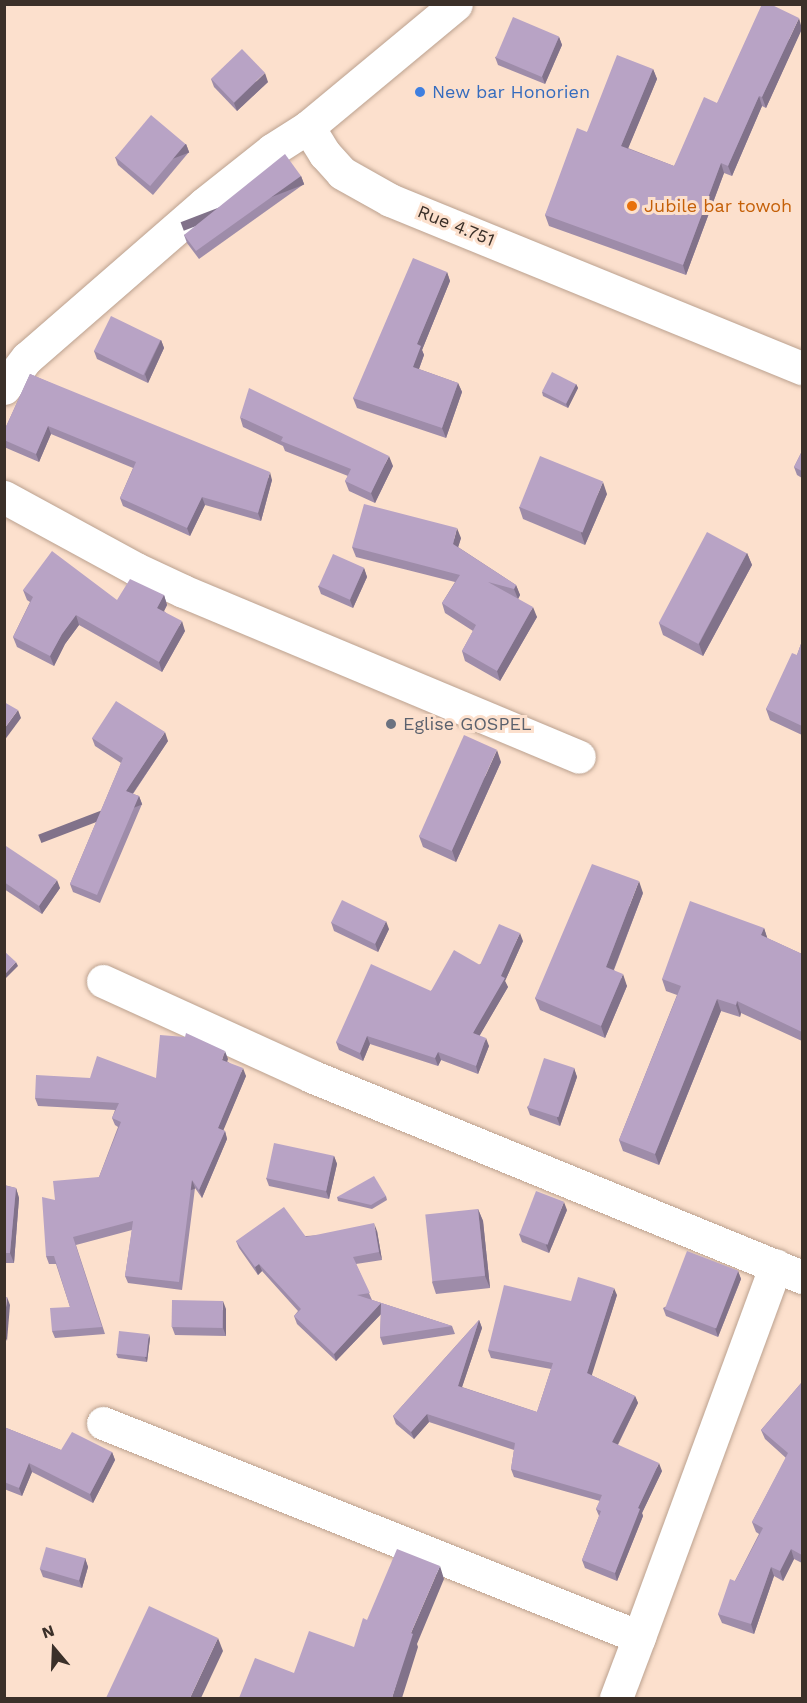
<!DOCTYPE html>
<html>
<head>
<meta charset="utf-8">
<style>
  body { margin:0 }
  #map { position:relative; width:807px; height:1703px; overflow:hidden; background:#fce0cd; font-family:"Work Sans",sans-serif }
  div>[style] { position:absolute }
  .roads { filter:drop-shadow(0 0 2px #bba18f) drop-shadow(0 0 2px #bba18f) }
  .minor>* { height:33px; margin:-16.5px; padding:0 16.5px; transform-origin:16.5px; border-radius:16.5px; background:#fff }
  .wall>* { inset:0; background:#9e8ca9 }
  .shaded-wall>* { inset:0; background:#81728a; transform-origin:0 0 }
  .building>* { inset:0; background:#b8a3c5; transform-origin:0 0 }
  .dots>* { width:16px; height:16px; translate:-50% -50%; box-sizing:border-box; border:3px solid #fce0cd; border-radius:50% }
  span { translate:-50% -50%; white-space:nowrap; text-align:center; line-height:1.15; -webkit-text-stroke:6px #fce0cd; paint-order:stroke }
  .shop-label { font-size:18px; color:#366cbe }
  .left { translate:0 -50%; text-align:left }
  .food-label { font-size:18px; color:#c56008 }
  .street-label { font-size:18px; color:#3b3029 }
  .worship-label { font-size:18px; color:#5b616d }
  .frame { position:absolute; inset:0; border:6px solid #3b3029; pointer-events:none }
  .north { position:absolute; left:24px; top:1619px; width:60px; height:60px; -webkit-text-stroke:4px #fce0cd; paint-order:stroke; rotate:341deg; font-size:16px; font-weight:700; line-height:24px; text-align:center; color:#3b3029 }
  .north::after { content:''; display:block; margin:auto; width:21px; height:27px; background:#3b3029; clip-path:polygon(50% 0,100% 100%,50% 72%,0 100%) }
</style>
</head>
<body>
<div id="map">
  <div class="roads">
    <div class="minor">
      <div style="left:308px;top:127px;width:32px;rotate:58deg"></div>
      <div style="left:325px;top:154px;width:25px;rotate:48deg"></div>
      <div style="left:342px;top:173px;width:55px;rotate:29.4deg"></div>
      <div style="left:390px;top:200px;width:445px;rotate:22.2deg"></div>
      <div style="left:4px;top:388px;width:38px;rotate:-53deg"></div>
      <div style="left:27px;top:358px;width:235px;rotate:-41deg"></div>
      <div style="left:204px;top:204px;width:87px;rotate:-38.5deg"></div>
      <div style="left:272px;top:150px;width:43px;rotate:-32.6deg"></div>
      <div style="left:308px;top:127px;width:192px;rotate:-39.7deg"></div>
      <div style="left:4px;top:497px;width:150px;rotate:28.6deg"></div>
      <div style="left:136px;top:569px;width:52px;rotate:25.1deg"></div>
      <div style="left:183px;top:591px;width:429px;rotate:22.7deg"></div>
      <div style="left:103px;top:981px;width:229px;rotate:24.5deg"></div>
      <div style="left:311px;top:1076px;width:531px;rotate:22.26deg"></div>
      <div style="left:103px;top:1423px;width:577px;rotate:21.76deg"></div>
      <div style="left:639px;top:1637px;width:396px;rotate:-69.8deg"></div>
      <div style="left:616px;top:1698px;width:65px;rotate:-69.3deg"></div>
    </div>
  </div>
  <div class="wall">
    <div style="clip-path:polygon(802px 28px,766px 108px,762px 106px,732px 176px,724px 173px,686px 275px,549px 226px,545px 215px,587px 132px,653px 69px,657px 79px,628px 148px,674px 166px,717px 103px)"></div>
    <div style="clip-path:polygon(559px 37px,562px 45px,545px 84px,498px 65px,495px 57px)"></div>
    <div style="clip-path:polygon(211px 79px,268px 82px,237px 111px,214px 87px)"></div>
    <div style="clip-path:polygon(186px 144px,189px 152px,153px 195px,118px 165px,115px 157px)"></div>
    <div style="clip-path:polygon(301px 176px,304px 184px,199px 259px,187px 243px,184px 235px)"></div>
    <div style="clip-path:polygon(447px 272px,450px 281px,422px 350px,424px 355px,419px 369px,458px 383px,462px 392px,446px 438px,357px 408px,353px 398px)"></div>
    <div style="clip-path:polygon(161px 340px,164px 348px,148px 383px,97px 359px,94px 351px)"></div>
    <div style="clip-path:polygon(30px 374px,272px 480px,261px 521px,205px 505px,190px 536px,123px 506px,120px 498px,133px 468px,51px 434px,39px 462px,4px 447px,4px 431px)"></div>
    <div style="clip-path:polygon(576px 384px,578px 388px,568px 408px,543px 396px,542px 392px)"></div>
    <div style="clip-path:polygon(240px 417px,393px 466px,375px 503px,349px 491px,345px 481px,348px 476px,285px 451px,283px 446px,243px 427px)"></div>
    <div style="clip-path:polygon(802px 451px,802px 478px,797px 475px,794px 467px)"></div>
    <div style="clip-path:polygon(607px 494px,585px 545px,523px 519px,519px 507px)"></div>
    <div style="clip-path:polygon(461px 538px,458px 547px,516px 585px,520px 595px,518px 599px,537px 617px,500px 681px,465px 661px,462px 651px,473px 631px,445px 613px,442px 603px,455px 582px,356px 557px,352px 547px)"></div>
    <div style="clip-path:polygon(747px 553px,752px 565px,703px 656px,663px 635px,659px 623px)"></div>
    <div style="clip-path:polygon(364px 568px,367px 577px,353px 608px,321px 594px,318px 586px)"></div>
    <div style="clip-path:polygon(23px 590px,117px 600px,164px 595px,167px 605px,164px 611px,185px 631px,162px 672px,79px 625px,65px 644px,54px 666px,17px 647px,13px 637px,30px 602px,27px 600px)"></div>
    <div style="clip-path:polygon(802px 641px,802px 735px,770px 720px,766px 709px,797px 655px)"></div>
    <div style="clip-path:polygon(92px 738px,168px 741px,133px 794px,139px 796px,142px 804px,100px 903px,73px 892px,70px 884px,121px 763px,95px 746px)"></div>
    <div style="clip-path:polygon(501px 762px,456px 862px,423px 847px,419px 836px)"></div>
    <div style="clip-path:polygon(4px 849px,60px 888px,42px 914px,4px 889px)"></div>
    <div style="clip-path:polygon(643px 893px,614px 970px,627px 986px,605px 1038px,540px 1010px,535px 998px)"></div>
    <div style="clip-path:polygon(331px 922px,389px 929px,378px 952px,334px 931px)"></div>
    <div style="clip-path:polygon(764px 928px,767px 938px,802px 954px,802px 1041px,741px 1013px,740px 1017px,721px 1011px,659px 1165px,623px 1151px,619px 1140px,677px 995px,666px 991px,662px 979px)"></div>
    <div style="clip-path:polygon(523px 941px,505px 981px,508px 987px,479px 1036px,489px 1046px,478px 1074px,441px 1060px,438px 1066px,370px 1044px,363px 1061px,339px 1050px,336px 1042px)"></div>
    <div style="clip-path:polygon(228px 1059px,227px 1061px,246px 1076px,223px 1130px,225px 1131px,227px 1139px,202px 1198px,195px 1188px,182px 1290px,128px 1283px,125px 1276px,132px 1230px,76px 1245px,105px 1334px,55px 1338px,52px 1331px,70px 1307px,56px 1264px,49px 1264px,46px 1256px,55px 1200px,99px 1177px,118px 1127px,115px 1125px,112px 1118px,115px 1110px,38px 1106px,35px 1098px,90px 1078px,156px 1078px)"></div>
    <div style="clip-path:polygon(574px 1068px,577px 1077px,560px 1126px,530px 1115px,527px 1107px)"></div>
    <div style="clip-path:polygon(334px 1156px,337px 1164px,329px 1199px,269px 1186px,266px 1178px)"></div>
    <div style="clip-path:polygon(4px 1185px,16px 1188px,19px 1198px,14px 1263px,4px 1263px)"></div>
    <div style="clip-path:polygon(386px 1196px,387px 1200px,372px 1209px,338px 1201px,337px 1197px)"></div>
    <div style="clip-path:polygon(478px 1209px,483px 1221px,490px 1288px,436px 1294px,432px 1282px)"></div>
    <div style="clip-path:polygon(567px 1210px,549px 1253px,522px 1242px,519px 1234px)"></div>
    <div style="clip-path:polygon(377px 1231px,382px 1260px,356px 1264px,372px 1300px,452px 1326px,455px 1334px,383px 1345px,380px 1337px,381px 1314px,336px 1361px,297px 1324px,294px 1316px,298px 1311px,262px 1271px,258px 1275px,239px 1248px,236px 1241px)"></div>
    <div style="clip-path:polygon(738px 1271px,741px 1279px,718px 1337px,666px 1316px,663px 1308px)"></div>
    <div style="clip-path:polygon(617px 1295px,591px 1375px,635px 1396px,638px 1403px,618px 1445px,662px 1471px,642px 1513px,643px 1516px,617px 1581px,585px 1568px,582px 1560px,599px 1516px,596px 1509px,600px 1501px,514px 1477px,511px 1469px,514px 1450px,429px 1422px,414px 1439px,396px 1424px,393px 1416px,479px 1320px,482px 1328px,462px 1387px,537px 1412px,551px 1369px,491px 1358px,488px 1350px,571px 1301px)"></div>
    <div style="clip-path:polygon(226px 1309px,226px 1336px,175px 1335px,172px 1327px)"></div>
    <div style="clip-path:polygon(150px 1338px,147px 1362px,118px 1358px,116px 1354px)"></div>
    <div style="clip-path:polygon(802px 1382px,802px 1563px,794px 1559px,783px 1581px,774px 1576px,754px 1634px,722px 1623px,718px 1614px,759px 1534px,756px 1532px,752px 1522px,786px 1458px,765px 1439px,761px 1430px)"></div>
    <div style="clip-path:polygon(4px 1427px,61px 1450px,112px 1452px,115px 1460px,93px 1503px,32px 1472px,22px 1496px,4px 1489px)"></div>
    <div style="clip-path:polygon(85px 1558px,88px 1567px,82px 1588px,43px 1577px,40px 1569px)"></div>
  </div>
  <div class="shaded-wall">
    <div style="clip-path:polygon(799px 18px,802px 29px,766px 108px,762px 97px)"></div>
    <div style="clip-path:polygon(559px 37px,562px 45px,545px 84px,542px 76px)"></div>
    <div style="clip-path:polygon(653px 69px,657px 79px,625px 156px,621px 146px)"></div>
    <div style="clip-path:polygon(265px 73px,268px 82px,237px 111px,234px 103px)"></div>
    <div style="clip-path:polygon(759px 96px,762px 106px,732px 176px,728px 166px)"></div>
    <div style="left:186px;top:144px;width:9px;height:56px;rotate:69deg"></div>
    <div style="clip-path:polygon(721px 163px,724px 173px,686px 275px,683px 265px)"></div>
    <div style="left:301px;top:176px;width:9px;height:129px;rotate:69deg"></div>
    <div style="clip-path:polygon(447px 272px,450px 281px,422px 350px,424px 355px,416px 377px,413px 367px,417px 344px)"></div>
    <div style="clip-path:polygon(161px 340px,164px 348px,148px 383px,145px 374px)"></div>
    <div style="clip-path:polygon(458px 383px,462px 392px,446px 438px,442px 428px)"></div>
    <div style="clip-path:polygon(576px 384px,578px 388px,568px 408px,566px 404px)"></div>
    <div style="clip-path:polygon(48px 426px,51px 434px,39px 462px,36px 454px)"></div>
    <div style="clip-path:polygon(389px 456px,393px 466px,375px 503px,371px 493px)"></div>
    <div style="clip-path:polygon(270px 472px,272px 480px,261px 521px,258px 513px)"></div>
    <div style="clip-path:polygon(603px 482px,607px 494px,585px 545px,581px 533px)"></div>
    <div style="clip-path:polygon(202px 497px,205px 505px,190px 536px,187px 528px)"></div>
    <div style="clip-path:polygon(457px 528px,461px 538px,456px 554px,453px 544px)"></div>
    <div style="clip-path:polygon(747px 553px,752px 565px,703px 656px,699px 644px)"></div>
    <div style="clip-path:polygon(364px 568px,367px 577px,353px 608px,350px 600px)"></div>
    <div style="clip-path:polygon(516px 585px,520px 595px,518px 599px,514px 589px)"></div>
    <div style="clip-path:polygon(164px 595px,167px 605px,161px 617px,157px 608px)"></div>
    <div style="clip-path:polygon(533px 607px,537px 617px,500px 681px,497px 671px)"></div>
    <div style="clip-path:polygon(76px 615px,79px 625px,65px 644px,54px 666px,50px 656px,62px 634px)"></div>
    <div style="clip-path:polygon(182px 621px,185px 631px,162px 672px,159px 662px)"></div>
    <div style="clip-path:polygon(18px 710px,21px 718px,4px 741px,4px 729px)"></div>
    <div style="clip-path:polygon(165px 732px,168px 741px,129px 799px,126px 791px)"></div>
    <div style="clip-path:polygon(497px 750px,501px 762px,456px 862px,452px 850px)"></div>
    <div style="left:139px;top:796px;width:9px;height:108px;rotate:69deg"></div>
    <div style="clip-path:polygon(57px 880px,60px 888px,42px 914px,39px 906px)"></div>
    <div style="clip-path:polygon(639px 881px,643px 893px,610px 979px,606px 967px)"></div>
    <div style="clip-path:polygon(386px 921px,389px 929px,378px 952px,375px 943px)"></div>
    <div style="clip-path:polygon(764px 928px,768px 940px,761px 935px)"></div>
    <div style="clip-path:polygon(520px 933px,523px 941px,505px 981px,508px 987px,476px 1042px,473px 1033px)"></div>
    <div style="clip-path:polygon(16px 962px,18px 966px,4px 980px,4px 975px)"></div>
    <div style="clip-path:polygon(623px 974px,627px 986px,605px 1038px,601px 1026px)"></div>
    <div style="clip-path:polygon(717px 999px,721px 1011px,659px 1165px,655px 1154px)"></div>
    <div style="clip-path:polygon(737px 1001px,741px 1013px,740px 1017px,736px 1005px)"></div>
    <div style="clip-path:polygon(367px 1036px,370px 1044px,363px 1061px,360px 1053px)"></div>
    <div style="clip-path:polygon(486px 1038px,489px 1046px,478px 1074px,476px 1066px)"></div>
    <div style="clip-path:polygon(225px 1051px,228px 1059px,225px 1067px,222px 1060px)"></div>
    <div style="clip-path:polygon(438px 1052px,441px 1060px,438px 1066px,435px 1058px)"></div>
    <div style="clip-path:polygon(243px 1068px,246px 1076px,221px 1136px,218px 1128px)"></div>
    <div style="clip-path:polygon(574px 1068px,577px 1077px,560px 1126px,557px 1118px)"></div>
    <div style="clip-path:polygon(225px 1131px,227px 1139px,202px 1198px,199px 1190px)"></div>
    <div style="clip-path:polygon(334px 1156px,337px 1164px,329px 1199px,326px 1191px)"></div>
    <div style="left:192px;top:1180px;width:9px;height:103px;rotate:69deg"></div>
    <div style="clip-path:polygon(16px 1188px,19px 1198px,14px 1263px,10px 1253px)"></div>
    <div style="clip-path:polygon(564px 1202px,567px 1210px,549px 1253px,546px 1245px)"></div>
    <div style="clip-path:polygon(478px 1209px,483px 1221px,490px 1288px,485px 1276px)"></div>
    <div style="clip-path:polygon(374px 1223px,377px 1231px,382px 1260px,379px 1252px)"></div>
    <div style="clip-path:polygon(259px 1264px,262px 1271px,258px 1275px,255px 1267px)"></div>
    <div style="clip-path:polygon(738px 1271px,741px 1279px,718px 1337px,715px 1328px)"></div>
    <div style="clip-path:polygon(614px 1288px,617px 1295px,590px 1381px,587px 1373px)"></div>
    <div style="clip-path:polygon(7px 1297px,10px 1305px,7px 1341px,4px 1334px,4px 1327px)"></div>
    <div style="clip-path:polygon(223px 1301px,226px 1309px,226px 1336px,223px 1328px)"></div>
    <div style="clip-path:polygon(381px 1303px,384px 1311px,336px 1361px,334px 1354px)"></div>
    <div style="clip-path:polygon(479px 1320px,482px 1328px,460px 1393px,458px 1386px)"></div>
    <div style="clip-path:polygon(149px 1334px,150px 1338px,147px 1362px,145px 1357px)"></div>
    <div style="clip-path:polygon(635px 1396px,638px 1403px,615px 1450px,612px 1442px)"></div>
    <div style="clip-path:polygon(427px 1414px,429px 1422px,414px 1439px,411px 1432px)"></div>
    <div style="clip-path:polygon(112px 1452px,115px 1460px,93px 1503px,90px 1494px)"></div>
    <div style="clip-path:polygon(29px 1463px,32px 1472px,22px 1496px,19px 1488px)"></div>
    <div style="clip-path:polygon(659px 1463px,662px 1471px,642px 1513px,643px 1516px,617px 1581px,615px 1573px,638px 1508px)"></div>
    <div style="clip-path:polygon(791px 1549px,794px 1559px,783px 1581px,780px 1571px)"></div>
    <div style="clip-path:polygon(85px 1558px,88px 1567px,82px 1588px,79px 1580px)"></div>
    <div style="clip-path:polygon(440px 1566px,444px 1579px,417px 1644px,418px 1647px,402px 1698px,392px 1698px,411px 1633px)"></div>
    <div style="clip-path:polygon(771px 1567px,774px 1576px,754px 1634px,751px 1624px)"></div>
    <div style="clip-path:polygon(218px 1638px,223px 1651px,201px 1698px,190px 1698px)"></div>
  </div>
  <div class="building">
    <div style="clip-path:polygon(762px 4px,770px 4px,799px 18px,762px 97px,759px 96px,728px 166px,721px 163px,683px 265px,545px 215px,577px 128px,587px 132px,617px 55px,653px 69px,621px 146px,674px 166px,704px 97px,717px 103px)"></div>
    <div style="left:513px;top:17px;width:50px;height:44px;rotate:23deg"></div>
    <div style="left:242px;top:49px;width:33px;height:43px;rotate:46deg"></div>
    <div style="left:151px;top:115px;width:45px;height:55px;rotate:40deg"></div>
    <div style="clip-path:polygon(285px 154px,301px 176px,196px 251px,184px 235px)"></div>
    <div style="clip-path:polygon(413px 258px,447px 272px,417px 344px,421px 346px,413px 367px,458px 383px,442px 428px,353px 398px)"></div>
    <div style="left:111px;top:316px;width:55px;height:39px;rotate:26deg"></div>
    <div style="left:552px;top:372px;width:27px;height:22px;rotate:27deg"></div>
    <div style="clip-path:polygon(30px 374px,270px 472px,258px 513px,202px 497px,187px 528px,120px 498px,136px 462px,48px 426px,36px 454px,4px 440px,4px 431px)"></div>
    <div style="clip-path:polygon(249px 388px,389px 456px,371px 493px,345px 481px,351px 469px,281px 441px,283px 437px,240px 417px)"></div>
    <div style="clip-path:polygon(802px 451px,802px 471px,794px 467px)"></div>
    <div style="left:540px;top:456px;width:68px;height:55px;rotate:22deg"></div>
    <div style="clip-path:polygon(364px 504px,457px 528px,453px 544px,516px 585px,514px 589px,488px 582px,533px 607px,497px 671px,462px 651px,476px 625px,442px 603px,460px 575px,352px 547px)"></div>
    <div style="left:707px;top:532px;width:45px;height:103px;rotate:28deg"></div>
    <div style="clip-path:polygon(52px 551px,117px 600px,130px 579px,164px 595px,157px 608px,182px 621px,159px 662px,76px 615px,62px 634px,50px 656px,13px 637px,33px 597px,23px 590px)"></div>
    <div style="left:333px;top:554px;width:34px;height:35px;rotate:24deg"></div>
    <div style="clip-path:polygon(802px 641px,802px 726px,766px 709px,792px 653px,797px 655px)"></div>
    <div style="clip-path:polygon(116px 701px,165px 732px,126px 791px,139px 796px,97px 895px,70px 884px,123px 758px,92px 738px)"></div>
    <div style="clip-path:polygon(4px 702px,18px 710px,4px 729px)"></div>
    <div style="left:464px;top:735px;width:36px;height:111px;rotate:24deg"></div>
    <div style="clip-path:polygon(6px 846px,57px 880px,39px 906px,4px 882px,4px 849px)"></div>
    <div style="clip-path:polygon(592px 864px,639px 881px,606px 967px,623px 974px,601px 1026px,535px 998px)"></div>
    <div style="left:342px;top:900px;width:49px;height:25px;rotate:26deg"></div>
    <div style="clip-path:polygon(690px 901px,764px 928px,761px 935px,802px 954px,802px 1032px,737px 1001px,736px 1005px,717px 999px,655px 1154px,619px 1140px,681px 986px,662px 979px)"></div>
    <div style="clip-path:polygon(499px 924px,520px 933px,501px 976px,505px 978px,473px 1033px,486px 1038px,476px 1066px,438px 1052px,435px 1058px,367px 1036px,360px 1053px,336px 1042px,371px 964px,431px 991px,454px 950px,480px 965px)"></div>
    <div style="clip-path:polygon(4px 951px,16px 962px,4px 975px)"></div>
    <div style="clip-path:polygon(186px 1033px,225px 1051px,222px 1060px,243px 1068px,218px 1128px,225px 1131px,199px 1190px,192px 1180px,179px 1282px,125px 1276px,133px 1221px,73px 1237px,102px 1327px,52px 1331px,50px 1308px,70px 1307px,54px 1256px,46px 1256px,42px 1197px,55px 1200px,53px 1181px,99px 1177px,121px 1122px,112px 1118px,119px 1103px,35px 1098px,36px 1075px,90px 1078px,97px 1056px,156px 1078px,160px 1035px,185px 1037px)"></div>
    <div style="left:544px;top:1058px;width:32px;height:52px;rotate:18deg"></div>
    <div style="left:274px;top:1143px;width:61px;height:36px;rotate:12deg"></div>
    <div style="clip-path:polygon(374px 1176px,386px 1196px,371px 1205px,337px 1197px)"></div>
    <div style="clip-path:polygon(4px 1185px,16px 1188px,10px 1253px,4px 1253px)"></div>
    <div style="left:536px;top:1191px;width:30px;height:46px;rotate:21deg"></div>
    <div style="clip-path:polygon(284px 1207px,306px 1237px,374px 1223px,379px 1252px,353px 1257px,370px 1293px,357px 1295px,452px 1326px,380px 1337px,381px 1303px,334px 1354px,294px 1316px,301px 1309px,259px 1264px,255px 1267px,236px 1241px)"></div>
    <div style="left:478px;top:1209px;width:67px;height:53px;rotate:84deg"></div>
    <div style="left:687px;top:1251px;width:55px;height:62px;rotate:21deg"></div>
    <div style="clip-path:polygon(578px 1277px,614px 1288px,587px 1373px,635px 1396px,612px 1442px,659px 1463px,638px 1508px,640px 1509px,615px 1573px,582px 1560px,601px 1511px,596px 1509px,602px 1495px,511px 1469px,515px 1443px,427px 1414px,411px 1432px,393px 1416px,479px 1320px,458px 1386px,537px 1412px,553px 1363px,488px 1350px,504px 1285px,571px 1301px)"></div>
    <div style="clip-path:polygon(4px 1297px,7px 1297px,4px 1327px)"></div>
    <div style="left:172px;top:1300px;width:51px;height:27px;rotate:1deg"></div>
    <div style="left:119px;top:1331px;width:30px;height:23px;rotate:6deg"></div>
    <div style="clip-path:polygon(802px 1382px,802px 1555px,791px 1549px,780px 1571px,771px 1567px,751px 1624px,718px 1614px,730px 1579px,735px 1581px,763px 1528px,752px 1522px,788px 1453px,761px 1430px)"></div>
    <div style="clip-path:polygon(4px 1427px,61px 1450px,72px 1432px,112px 1452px,90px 1494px,29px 1463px,19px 1488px,4px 1482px)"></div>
    <div style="left:46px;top:1547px;width:41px;height:23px;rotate:16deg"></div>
    <div style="clip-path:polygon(397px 1549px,440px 1566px,411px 1633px,413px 1634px,392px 1698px,239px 1698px,255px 1658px,294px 1673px,309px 1631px,354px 1647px,363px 1618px,367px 1620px)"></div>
    <div style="clip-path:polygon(149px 1606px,218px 1638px,190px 1698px,106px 1698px)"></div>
  </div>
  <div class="dots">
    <div style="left:420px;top:92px;background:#3f7fe0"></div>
    <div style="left:632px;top:206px;background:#e8710a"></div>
    <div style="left:391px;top:724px;background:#6b7280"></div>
  </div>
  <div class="shop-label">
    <span class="left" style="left:432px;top:92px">New bar Honorien</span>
  </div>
  <div class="food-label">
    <span class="left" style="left:644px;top:206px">Jubile bar towoh</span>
  </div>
  <div class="street-label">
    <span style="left:456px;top:226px;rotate:22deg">Rue 4.751</span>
  </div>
  <div class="worship-label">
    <span class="left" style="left:403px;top:724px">Eglise GOSPEL</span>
  </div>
  <div class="frame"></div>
  <div class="north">N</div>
</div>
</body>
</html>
